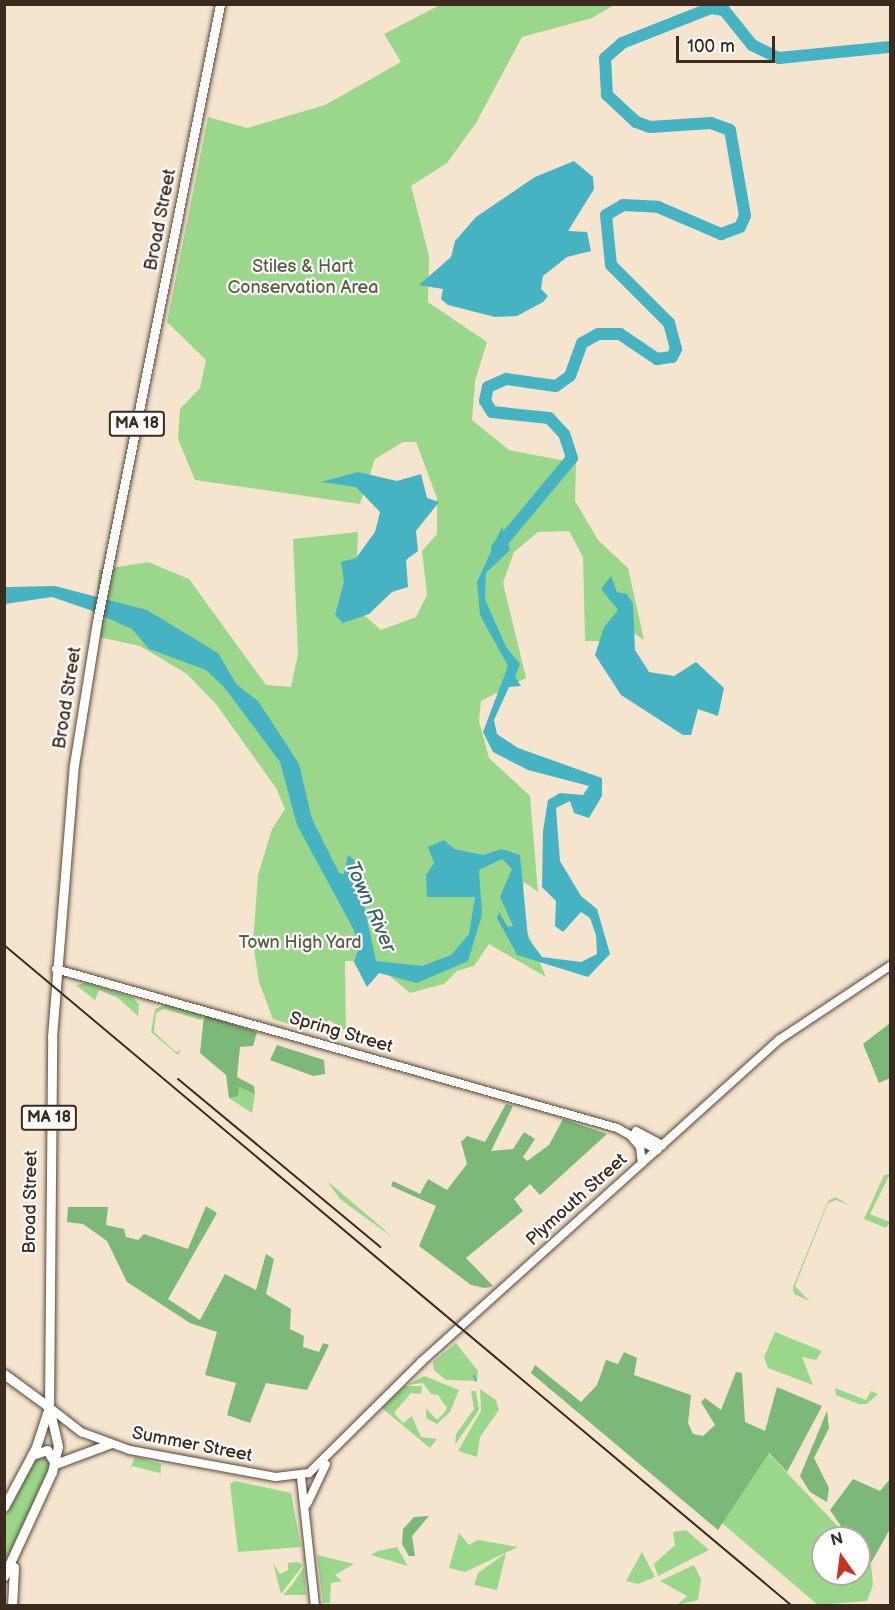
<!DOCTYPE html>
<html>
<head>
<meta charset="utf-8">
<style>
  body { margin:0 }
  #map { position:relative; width:895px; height:1610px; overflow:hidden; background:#f5e5ce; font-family:"Balsamiq Sans",sans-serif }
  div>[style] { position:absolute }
  .green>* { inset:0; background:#9bd78b }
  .forest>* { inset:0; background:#7cb877 }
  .water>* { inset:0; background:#46b3c3 }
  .stream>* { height:2px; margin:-1px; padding:0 1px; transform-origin:1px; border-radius:1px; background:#46b3c3 }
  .river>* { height:12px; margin:-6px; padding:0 6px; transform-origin:6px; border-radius:6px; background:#46b3c3 }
  .roads { filter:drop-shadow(0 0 2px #574638) drop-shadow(0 0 2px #574638) }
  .tertiary>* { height:8px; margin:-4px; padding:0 4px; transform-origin:4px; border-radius:4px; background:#fff }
  .secondary>* { height:8px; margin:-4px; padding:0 4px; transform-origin:4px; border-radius:4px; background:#fff }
  .primary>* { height:9px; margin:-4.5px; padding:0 4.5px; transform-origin:4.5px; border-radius:4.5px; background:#fff }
  .rail>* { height:2px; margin:-1px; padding:0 1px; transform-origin:1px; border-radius:1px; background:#3b2a1e }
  span { translate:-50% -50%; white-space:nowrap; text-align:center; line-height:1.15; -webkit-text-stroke:4.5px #fff; paint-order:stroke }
  .shield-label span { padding:2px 4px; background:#fff; border:2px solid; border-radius:4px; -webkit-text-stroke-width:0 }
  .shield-label { font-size:16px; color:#3b2a1e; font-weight:700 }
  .street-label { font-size:18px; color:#3b2a1e }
  .park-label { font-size:18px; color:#585e3f }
  .water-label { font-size:20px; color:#3f6160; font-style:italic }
  .frame { position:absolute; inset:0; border:6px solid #3b2a1e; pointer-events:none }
  .north { position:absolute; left:811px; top:1526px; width:60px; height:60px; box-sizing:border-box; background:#fff; border:2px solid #b1aaa5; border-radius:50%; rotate:346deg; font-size:16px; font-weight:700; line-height:24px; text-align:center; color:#3b2a1e }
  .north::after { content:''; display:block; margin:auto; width:21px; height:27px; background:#c8321e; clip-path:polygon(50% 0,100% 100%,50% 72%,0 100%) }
  .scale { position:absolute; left:676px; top:36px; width:99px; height:27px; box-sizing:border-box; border:3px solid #3b2a1e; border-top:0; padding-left:8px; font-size:18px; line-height:21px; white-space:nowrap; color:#3b2a1e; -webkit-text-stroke:4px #fff; paint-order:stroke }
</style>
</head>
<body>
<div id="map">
  <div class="green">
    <div style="clip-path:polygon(440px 5px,614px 5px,592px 18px,522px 37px,476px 123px,447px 163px,411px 186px,429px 256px,428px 302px,487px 342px,475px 381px,472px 420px,509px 450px,576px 463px,575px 501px,598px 540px,628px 568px,644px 640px,615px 620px,601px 641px,585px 641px,583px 557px,569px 531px,538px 532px,514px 552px,503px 583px,526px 678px,481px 701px,479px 721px,489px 758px,530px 796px,538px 892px,524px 882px,519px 912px,546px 977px,489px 944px,474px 966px,457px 971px,444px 984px,410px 993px,372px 961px,345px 961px,346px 1031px,329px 1020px,316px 1032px,273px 1019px,259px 982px,253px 943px,258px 875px,272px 829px,285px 809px,276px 788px,216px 704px,187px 674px,140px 646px,94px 636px,99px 570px,148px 562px,189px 579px,266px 685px,291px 687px,298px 654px,293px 539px,358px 532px,355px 607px,381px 630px,416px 617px,427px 595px,422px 551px,437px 534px,437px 498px,416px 442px,403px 442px,375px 459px,360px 504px,195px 480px,178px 439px,180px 409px,200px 388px,206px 360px,167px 322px,208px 117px,247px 128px,325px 105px,401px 62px,384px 34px)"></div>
    <div style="clip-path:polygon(86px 983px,132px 997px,139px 1004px,138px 1016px,118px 998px,99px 990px,95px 1000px,76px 985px)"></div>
    <div style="clip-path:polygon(167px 1004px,204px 1015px,201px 1020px,164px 1009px,156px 1013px,154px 1032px,176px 1052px,181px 1050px,178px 1055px,151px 1032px,155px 1009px)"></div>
    <div style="clip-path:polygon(239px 1087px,255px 1094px,252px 1113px,229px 1098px)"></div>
    <div style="clip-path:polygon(890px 1174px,870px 1214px,890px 1222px,886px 1228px,864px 1219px,884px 1175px)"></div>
    <div style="clip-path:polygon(327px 1181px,379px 1225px,392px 1237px,340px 1199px)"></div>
    <div style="clip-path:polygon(835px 1197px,851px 1206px,836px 1200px,828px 1203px,795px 1286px,809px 1301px,794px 1294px,793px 1287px,828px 1201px)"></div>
    <div style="clip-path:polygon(775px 1332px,822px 1351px,816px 1360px,802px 1357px,813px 1385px,768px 1368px,764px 1357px)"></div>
    <div style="clip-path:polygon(456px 1343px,478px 1371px,477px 1381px,446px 1380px,434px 1370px,433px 1362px)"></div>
    <div style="clip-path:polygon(424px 1376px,459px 1390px,450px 1412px,437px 1424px,426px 1418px,426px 1408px,437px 1420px,443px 1414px,447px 1408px,438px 1395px,431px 1394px,423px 1383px,407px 1385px)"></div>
    <div style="clip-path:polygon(405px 1386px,422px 1386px,421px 1394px,411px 1393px,394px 1413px,403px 1423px,412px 1416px,421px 1437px,437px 1439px,430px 1448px,382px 1408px)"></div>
    <div style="clip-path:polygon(835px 1388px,866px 1400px,871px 1391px,878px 1394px,867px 1404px,859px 1404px,836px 1395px)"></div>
    <div style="clip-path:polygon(480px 1389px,496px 1400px,499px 1410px,480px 1437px,477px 1457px,458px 1451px,481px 1411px)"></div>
    <div style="clip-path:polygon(471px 1391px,476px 1391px,479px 1410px,455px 1445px,456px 1434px,474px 1409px)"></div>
    <div style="clip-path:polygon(768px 1453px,849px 1538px,823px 1538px,823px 1574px,859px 1574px,859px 1550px,871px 1563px,873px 1585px,867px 1601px,818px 1605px,722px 1523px)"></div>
    <div style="clip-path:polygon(45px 1457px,50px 1464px,5px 1570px,5px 1516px,35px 1460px)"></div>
    <div style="clip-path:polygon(135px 1457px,161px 1464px,160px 1479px,160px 1473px,132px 1466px,129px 1471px)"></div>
    <div style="clip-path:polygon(235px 1481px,291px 1493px,301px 1547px,238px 1552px,230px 1484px)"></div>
    <div style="clip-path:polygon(686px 1530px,709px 1550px,658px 1576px,654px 1564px,675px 1545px,673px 1532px)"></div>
    <div style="clip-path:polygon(459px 1533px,469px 1545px,478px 1540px,518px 1547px,465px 1572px,449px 1568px)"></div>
    <div style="clip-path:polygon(397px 1547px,408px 1566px,371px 1555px,378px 1551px)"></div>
    <div style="clip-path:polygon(642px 1552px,655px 1577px,638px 1584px,626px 1581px)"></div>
    <div style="clip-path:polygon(506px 1553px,497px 1590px,474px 1585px,478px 1573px)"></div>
    <div style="clip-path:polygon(317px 1555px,354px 1564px,335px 1575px,342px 1581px,331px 1583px,330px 1603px,323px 1603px)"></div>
    <div style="clip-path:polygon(298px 1562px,303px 1565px,281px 1594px,273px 1563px,280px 1574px,288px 1570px,288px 1563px)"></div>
    <div style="clip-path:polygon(694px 1565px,701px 1579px,698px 1600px,677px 1605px,687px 1596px,660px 1581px)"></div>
    <div style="clip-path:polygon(304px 1567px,306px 1595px,283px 1595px,292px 1585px)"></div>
  </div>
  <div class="forest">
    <div style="clip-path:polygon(204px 1015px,257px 1032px,253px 1046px,240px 1047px,237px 1077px,254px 1086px,255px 1094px,239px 1087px,238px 1096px,229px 1098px,226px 1075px,200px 1053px)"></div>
    <div style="clip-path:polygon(890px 1023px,890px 1078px,879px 1083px,863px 1044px)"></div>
    <div style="clip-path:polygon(277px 1045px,324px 1060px,325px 1074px,313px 1076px,270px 1060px)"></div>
    <div style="clip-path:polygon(506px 1104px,513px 1106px,491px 1151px,513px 1149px,524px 1132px,535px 1139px,523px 1157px,527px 1161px,549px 1145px,563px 1119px,607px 1134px,540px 1195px,530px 1184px,514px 1199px,523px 1211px,466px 1258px,493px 1286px,485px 1288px,471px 1285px,419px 1246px,436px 1206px,391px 1186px,393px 1181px,420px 1194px,428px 1179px,447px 1190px,467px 1164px,461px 1142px,467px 1136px,485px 1142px)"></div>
    <div style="clip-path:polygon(206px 1206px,217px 1213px,168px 1299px,200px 1320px,225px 1274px,256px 1290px,266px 1254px,274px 1259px,266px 1294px,291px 1309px,290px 1329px,304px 1336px,303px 1347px,319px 1352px,323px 1343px,329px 1345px,307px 1390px,266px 1383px,250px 1423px,227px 1415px,236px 1383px,205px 1375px,217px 1332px,190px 1323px,127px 1282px,107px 1241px,83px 1224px,67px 1222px,68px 1207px,108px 1207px,106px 1225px,124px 1229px,126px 1237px,138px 1240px,144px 1234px,188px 1249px)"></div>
    <div style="clip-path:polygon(624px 1352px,637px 1358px,634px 1375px,691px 1395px,688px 1423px,693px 1434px,703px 1436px,715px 1425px,701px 1402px,705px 1398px,721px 1410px,736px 1372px,742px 1373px,745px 1422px,765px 1431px,777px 1387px,822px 1406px,787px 1472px,769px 1453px,718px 1530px,531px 1373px,535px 1365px,581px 1402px,597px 1385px,606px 1360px,618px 1364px)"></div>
    <div style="clip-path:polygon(827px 1411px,829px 1428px,814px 1458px,829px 1488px,827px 1502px,810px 1492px,800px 1476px)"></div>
    <div style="clip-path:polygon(853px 1479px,880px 1491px,890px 1479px,890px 1529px,871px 1563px,859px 1550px,859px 1538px,849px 1538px,830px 1510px)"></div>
    <div style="clip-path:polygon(429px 1516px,412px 1536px,415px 1556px,409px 1556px,402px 1544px,403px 1529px,414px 1517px)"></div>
  </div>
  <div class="water">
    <div style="clip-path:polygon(574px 161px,593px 177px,594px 189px,568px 231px,587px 232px,591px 251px,567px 257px,543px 276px,541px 289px,548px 296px,543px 302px,517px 316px,495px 317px,448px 305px,441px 299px,443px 289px,419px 285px,451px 257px,455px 241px,476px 217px,535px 177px)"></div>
    <div style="clip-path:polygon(358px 472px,397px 481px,421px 474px,427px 498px,439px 502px,416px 531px,418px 551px,406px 560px,408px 587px,392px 592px,369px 614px,343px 623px,335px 615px,344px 582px,341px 562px,356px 558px,375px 532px,380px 512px,356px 487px,321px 482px)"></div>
    <div style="clip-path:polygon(502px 527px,510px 550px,486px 573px,485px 599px,506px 647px,520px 664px,515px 677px,521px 686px,509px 687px,494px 720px,497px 734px,518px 748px,602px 778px,602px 796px,589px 818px,574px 813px,570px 801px,556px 808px,560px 861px,581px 896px,597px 909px,610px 954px,588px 977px,517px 955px,497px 918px,499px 912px,508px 927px,513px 926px,500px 897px,512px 869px,502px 859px,479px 870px,482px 915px,468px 961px,417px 983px,379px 973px,367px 987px,354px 962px,359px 947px,354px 930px,297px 825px,280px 762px,224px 687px,206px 670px,149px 649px,132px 629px,90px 610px,52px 597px,5px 604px,5px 587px,55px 586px,147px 610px,218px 653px,237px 685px,258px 701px,299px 764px,312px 819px,339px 873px,344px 874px,348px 855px,354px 860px,376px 961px,422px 966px,451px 955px,469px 934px,475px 897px,427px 897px,426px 875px,434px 863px,428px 847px,444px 840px,454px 849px,483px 855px,502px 849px,520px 855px,528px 938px,542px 957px,581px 962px,597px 954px,596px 935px,590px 918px,581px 912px,563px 932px,555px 926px,556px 901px,542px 887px,543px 831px,548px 800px,560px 793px,583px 795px,589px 786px,528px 770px,493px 752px,483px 732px,508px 666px,480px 615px,477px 582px)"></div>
    <div style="clip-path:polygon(611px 576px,617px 592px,627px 594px,633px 604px,635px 650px,649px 672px,674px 676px,696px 662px,724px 688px,718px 716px,698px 709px,691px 735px,683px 735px,621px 695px,595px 655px,604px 627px,618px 610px,601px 589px)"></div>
  </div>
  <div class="stream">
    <div style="left:474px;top:1376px;width:5px;rotate:68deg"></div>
  </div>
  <div class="river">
    <div style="left:497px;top:548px;width:117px;rotate:-50.2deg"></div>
    <div style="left:572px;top:458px;width:25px;rotate:-108deg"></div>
    <div style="left:564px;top:434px;width:22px;rotate:-133deg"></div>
    <div style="left:549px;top:418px;width:57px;rotate:-174deg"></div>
    <div style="left:492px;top:412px;width:13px;rotate:-122deg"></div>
    <div style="left:485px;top:401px;width:14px;rotate:-78deg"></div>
    <div style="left:488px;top:387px;width:20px;rotate:-24deg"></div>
    <div style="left:506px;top:379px;width:50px;rotate:8deg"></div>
    <div style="left:556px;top:386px;width:17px;rotate:-36deg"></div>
    <div style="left:570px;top:376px;width:35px;rotate:-70deg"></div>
    <div style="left:582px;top:343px;width:18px;rotate:-29deg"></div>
    <div style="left:598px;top:334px;width:22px"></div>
    <div style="left:620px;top:334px;width:45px;rotate:34deg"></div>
    <div style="left:657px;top:359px;width:15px;rotate:-8deg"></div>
    <div style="left:672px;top:357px;width:9px;rotate:-63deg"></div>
    <div style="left:676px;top:349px;width:27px;rotate:-105deg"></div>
    <div style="left:669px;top:323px;width:82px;rotate:-135deg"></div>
    <div style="left:611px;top:265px;width:50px;rotate:-95.7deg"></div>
    <div style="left:606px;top:215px;width:20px;rotate:-30deg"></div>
    <div style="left:623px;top:205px;width:35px;rotate:3deg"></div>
    <div style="left:658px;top:207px;width:69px;rotate:23.2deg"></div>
    <div style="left:721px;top:234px;width:20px;rotate:-20deg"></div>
    <div style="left:740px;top:227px;width:12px;rotate:-66deg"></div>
    <div style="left:745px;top:216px;width:87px;rotate:-99.9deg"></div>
    <div style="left:730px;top:130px;width:20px;rotate:-160deg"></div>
    <div style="left:711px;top:123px;width:61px;rotate:176.2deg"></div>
    <div style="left:650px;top:127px;width:15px;rotate:-160deg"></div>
    <div style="left:636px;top:122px;width:40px;rotate:-137deg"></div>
    <div style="left:607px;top:95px;width:37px;rotate:-93deg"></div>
    <div style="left:605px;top:58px;width:23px;rotate:-41deg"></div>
    <div style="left:622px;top:43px;width:96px;rotate:-21.5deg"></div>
    <div style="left:711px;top:8px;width:13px;rotate:9deg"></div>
    <div style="left:724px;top:10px;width:45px;rotate:51.3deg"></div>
    <div style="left:752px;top:45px;width:30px;rotate:26deg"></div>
    <div style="left:779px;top:58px;width:112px;rotate:-5.7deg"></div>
  </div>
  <div class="roads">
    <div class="tertiary">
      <div style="left:56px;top:969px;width:583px;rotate:15.82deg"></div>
      <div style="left:617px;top:1128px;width:46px;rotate:28.8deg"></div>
      <div style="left:636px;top:1131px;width:30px;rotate:28deg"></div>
      <div style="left:630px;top:1135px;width:16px;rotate:50deg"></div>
      <div style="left:640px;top:1147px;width:16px;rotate:83deg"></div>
    </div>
    <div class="secondary">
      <div style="left:49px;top:1407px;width:41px;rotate:38deg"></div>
      <div style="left:81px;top:1432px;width:52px;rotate:20.2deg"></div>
      <div style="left:130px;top:1450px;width:148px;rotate:10.5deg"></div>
      <div style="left:276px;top:1477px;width:33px;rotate:-7deg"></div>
      <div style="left:309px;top:1473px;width:158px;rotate:-44.7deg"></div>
      <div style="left:421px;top:1362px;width:483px;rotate:-42deg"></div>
      <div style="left:780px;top:1039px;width:132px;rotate:-33.6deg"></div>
      <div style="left:301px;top:1477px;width:130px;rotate:83.8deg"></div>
      <div style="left:307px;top:1504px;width:44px;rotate:-64.6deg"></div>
    </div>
    <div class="primary">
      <div style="left:4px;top:1374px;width:56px;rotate:36.3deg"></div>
      <div style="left:49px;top:1407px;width:40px;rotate:77deg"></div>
      <div style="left:58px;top:1446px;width:27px;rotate:103deg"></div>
      <div style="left:52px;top:1472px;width:115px;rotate:114.8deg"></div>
      <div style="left:32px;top:1455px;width:16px;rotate:-18deg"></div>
      <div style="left:47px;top:1450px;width:16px;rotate:60deg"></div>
      <div style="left:55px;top:1464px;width:58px;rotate:-20.3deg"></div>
      <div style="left:4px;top:1507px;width:68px;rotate:-61.9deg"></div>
      <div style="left:36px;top:1447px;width:42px;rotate:-72deg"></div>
      <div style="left:49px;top:1407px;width:370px;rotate:-89.5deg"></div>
      <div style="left:52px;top:1037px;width:273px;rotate:-85.4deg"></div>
      <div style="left:74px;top:765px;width:145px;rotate:-80.9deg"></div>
      <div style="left:97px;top:622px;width:630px;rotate:-78.74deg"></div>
      <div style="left:12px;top:1606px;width:39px;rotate:-87deg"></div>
    </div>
  </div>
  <div class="rail">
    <div style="left:4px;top:945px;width:1029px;rotate:39.99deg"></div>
    <div style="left:178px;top:1079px;width:263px;rotate:39.7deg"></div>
  </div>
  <div class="shield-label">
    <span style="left:137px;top:424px">MA 18</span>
    <span style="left:49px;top:1118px">MA 18</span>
  </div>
  <div class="street-label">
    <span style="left:161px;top:220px;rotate:-79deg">Broad Street</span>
    <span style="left:68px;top:698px;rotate:-81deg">Broad Street</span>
    <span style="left:341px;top:1033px;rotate:16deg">Spring Street</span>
    <span style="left:577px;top:1200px;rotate:-42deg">Plymouth Street</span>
    <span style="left:31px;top:1202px;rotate:-89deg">Broad Street</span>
    <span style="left:192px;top:1445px;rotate:11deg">Summer Street</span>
  </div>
  <div class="park-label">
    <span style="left:303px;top:278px">Stiles &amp; Hart<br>Conservation Area</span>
    <span style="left:300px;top:943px">Town High Yard</span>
  </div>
  <div class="water-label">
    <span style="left:370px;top:907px;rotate:66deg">Town River</span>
  </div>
  <div class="frame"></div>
  <div class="north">N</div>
  <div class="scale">100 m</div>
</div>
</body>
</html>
